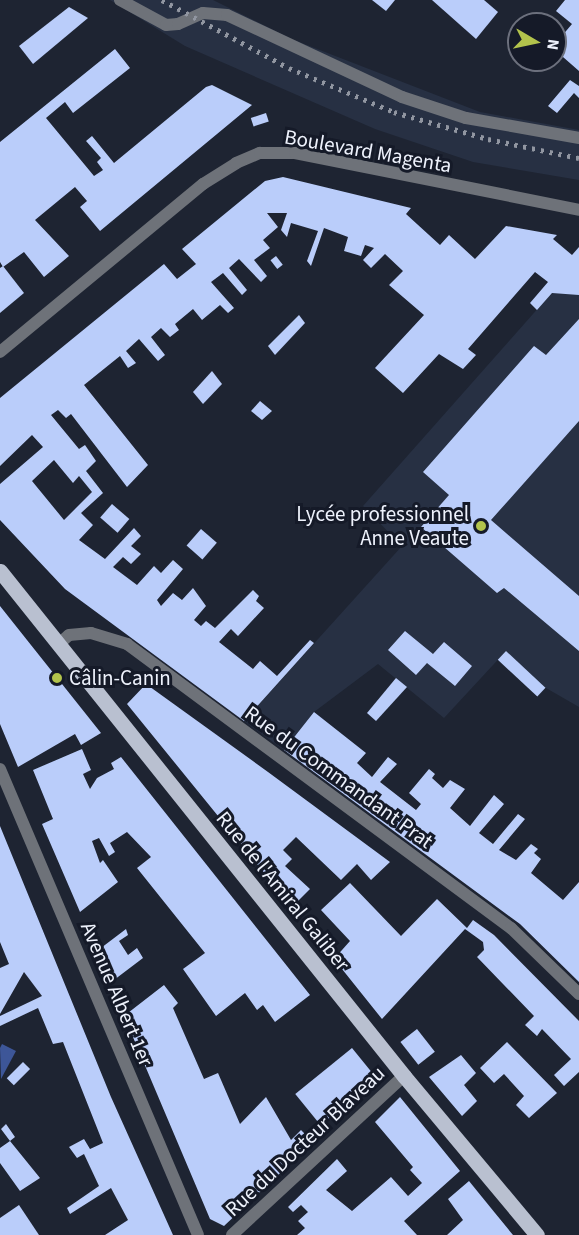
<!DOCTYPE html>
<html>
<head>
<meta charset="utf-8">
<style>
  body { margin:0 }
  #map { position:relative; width:579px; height:1235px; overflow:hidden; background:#1e2432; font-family:"Source Sans 3",sans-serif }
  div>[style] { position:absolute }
  .built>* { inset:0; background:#273043 }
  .water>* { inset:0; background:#3d5698 }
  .building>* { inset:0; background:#bacdfa; transform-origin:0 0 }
  .service>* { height:12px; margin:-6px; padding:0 6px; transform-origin:6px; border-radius:6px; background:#6e7279 }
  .minor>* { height:12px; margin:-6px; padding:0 6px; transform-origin:6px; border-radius:6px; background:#6e7279 }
  .tertiary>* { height:12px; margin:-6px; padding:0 6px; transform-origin:6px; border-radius:6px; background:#6e7279 }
  .primary>* { height:15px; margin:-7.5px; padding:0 7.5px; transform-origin:7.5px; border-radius:7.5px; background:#b9c0d0 }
  .rail>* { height:4.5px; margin-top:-2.25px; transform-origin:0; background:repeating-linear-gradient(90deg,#9196a1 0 3px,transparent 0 9px) }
  .dots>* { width:16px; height:16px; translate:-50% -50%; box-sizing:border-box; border:3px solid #151a28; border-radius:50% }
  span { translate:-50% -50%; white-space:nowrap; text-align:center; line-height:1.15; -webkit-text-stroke:6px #151a28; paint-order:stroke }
  .street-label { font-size:21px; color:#eef2fc }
  .poi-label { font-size:21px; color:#eef2fc }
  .right { translate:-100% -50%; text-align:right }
  .left { translate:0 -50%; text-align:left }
  .north { position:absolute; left:507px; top:12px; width:60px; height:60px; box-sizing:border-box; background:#151a28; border:2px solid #6c707d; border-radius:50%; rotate:99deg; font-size:16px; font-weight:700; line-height:24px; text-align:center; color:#eef2fc }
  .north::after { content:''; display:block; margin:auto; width:21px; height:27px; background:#b2c34c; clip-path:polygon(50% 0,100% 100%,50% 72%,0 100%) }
</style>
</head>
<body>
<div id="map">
  <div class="built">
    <div style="clip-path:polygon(110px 0,213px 0,294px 40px,480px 112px,579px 130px,579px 180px,473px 162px,375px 129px,185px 46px)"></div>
    <div style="clip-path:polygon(579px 262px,579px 707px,546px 688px,506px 651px,444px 718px,378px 664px,314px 712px,284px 750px,244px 721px,402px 546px,363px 506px)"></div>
  </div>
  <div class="water">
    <div style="clip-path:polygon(2px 1044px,16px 1051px,1px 1079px,0 1048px)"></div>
  </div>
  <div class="building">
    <div style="clip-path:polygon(372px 0,395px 0,386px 11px)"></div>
    <div style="clip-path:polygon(432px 0,484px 0,498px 12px,476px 39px)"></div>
    <div style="clip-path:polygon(565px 0,579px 0,579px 71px,555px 50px,555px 44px,572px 24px,556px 11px)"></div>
    <div style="clip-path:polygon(69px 7px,88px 18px,33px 64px,19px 46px)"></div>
    <div style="clip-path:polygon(115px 49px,130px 68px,73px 113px,65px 102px,46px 118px,94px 176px,103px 170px,97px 162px,101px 158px,86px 141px,92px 136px,114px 163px,206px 87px,212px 85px,252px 105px,100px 231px,80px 207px,87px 201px,75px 187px,35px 220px,69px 256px,44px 277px,24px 252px,3px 267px,0 262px,0 142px)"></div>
    <div style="clip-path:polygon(570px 80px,579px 86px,579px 98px,574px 93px,557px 113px,548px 106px)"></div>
    <div style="left:266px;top:113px;width:9px;height:16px;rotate:72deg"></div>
    <div style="clip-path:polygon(evenodd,283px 177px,411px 208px,406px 214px,440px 245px,449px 235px,475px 259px,506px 226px,557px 235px,553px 239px,572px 255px,579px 247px,579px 295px,552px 293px,537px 310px,530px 303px,548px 282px,535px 272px,468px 349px,476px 355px,463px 369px,439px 354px,403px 393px,375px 368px,424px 315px,389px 285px,403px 271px,385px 254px,371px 268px,363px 260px,374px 248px,365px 245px,361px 256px,344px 251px,348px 237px,324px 228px,311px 266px,307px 261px,318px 231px,291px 223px,287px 237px,281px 230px,287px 213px,267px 213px,278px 227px,263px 240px,270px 248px,254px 260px,267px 276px,261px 282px,239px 259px,229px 268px,247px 290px,242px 295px,223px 273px,211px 282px,234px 308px,228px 313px,220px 305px,202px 320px,193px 309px,175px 324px,179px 330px,170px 337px,161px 328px,151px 337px,165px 355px,158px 361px,139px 339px,126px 351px,136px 363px,128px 368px,120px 356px,84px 385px,148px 465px,127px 487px,71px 414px,66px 418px,58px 410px,51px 415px,79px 449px,85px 445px,96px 461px,86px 471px,103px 493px,81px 513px,93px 525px,79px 540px,105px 559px,134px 528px,141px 536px,131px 546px,141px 554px,131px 564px,123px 557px,113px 567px,137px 585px,154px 566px,161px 573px,173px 560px,183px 569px,157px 600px,161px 606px,173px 593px,182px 600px,193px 588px,206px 606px,194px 620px,201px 626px,206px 621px,215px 628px,253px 590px,259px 596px,256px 601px,264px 608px,238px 636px,231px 629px,219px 642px,253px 669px,260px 661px,277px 676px,310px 640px,314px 643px,244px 721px,65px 589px,0 520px,0 484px,43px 447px,32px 435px,0 466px,0 398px,164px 264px,177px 279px,196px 264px,182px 249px,265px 181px,283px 177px,54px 460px,73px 483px,79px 476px,92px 492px,64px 520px,32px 481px,54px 460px)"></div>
    <div style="left:276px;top:256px;width:11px;height:7px;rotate:52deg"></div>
    <div style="clip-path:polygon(3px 266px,24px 293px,0 313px,0 268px)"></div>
    <div style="clip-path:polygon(299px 315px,305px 323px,275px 355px,268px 346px)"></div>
    <div style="clip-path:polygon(579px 319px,579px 421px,491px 520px,579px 596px,579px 651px,504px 588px,497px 593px,421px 527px,449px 495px,423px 472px,534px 346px,546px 355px)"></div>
    <div style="clip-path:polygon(212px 371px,222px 384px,203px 404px,193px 392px)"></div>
    <div style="clip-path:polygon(260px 401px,272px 411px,262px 420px,251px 411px)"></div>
    <div style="left:112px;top:504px;width:23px;height:18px;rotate:41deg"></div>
    <div style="left:201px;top:529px;width:21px;height:22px;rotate:41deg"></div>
    <div style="clip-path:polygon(0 606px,27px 640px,101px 733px,81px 745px,75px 734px,18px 767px,0 724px)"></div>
    <div style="clip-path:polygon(405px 631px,433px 654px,444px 642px,472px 666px,455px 686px,427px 663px,416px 675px,388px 650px)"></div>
    <div style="left:506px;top:651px;width:54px;height:12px;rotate:43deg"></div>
    <div style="clip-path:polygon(396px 678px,407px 687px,376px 721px,367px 713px)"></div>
    <div style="clip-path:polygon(146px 684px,268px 772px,390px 862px,371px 880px,357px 864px,341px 880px,296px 837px,283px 850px,292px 859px,285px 866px,310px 889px,292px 907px,127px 704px)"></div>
    <div style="clip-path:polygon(314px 712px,366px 753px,357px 763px,372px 777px,388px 757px,397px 764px,380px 782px,416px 810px,421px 804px,409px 793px,429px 769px,435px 774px,432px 778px,443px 788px,450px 780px,465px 789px,450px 808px,470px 826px,494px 795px,504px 804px,479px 833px,493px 844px,518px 814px,525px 819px,499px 850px,516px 860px,531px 844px,538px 849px,534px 853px,541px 859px,531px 873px,563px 900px,579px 882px,579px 982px,520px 924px,284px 750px)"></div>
    <div style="clip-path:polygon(82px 749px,91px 770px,83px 774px,90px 789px,97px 778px,114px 769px,111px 763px,121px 757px,310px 995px,275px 1022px,263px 1005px,257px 1010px,245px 993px,216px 1016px,183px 969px,205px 953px,137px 868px,151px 857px,127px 832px,110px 843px,115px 852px,109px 856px,99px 838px,92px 841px,100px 863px,103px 860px,118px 882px,80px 912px,42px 824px,53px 819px,33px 770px)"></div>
    <div style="clip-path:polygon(0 826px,111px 1097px,173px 1235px,105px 1235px,128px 1220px,111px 1188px,70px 1214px,67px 1208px,99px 1186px,84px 1154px,77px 1158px,69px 1147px,84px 1139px,90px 1149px,103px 1143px,63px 1042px,53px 1044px,38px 1008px,0 1026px,0 1016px,42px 996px,24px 972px,0 1014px,0 968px,9px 964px,0 942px)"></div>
    <div style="clip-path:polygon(350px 883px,401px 936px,437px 899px,467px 928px,473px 920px,494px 935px,579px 1021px,579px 1072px,564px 1086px,554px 1075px,571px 1059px,542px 1029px,537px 1036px,525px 1025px,534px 1016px,477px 957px,484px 950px,483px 942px,465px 929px,382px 1019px,334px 959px,350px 941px,321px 910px)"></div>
    <div style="clip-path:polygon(126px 929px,128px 935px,119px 941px,128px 955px,137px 948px,143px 958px,110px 983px,97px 951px)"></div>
    <div style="clip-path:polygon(164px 985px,178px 1003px,173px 1008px,204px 1079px,218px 1073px,240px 1124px,266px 1097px,291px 1140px,301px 1130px,313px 1142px,224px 1226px,210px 1219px,124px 1016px)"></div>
    <div style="left:417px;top:1029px;width:29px;height:21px;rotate:52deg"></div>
    <div style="clip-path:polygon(507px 1042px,557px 1093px,529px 1118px,516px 1105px,524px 1096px,504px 1074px,494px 1083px,480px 1068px)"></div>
    <div style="left:352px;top:1048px;width:40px;height:73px;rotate:51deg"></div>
    <div style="clip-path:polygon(461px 1055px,476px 1073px,464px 1085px,477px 1101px,462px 1116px,429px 1077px)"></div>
    <div style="left:23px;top:1062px;width:10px;height:23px;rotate:45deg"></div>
    <div style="clip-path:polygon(400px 1097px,460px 1171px,404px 1221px,417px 1235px,297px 1235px,305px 1228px,298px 1221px,308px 1212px,301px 1205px,293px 1212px,288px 1207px,337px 1159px,347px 1171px,326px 1190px,352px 1211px,391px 1177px,408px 1196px,422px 1183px,410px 1170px,413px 1167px,375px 1122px)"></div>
    <div style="clip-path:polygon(6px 1124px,15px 1137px,10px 1141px,40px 1178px,20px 1191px,0 1163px,0 1148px,10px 1141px,1px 1129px)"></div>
    <div style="clip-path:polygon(469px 1181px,495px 1213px,513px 1235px,447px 1235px,463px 1220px,448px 1199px)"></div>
    <div style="clip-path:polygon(19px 1205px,39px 1235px,0 1235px,0 1218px)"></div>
  </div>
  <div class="service">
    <div style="left:120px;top:0;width:52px;rotate:28.5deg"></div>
    <div style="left:166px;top:25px;width:12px;rotate:-5deg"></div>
    <div style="left:178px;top:24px;width:27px;rotate:-24deg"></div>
    <div style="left:203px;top:13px;width:24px;rotate:5deg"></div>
    <div style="left:227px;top:15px;width:193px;rotate:25.1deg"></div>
    <div style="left:402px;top:97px;width:67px;rotate:18.2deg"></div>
    <div style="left:466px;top:118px;width:115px;rotate:10deg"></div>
  </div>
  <div class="minor">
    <div style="left:0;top:352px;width:264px;rotate:-39.6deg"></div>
    <div style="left:203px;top:184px;width:39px;rotate:-32deg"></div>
    <div style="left:236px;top:163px;width:26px;rotate:-23deg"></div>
    <div style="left:260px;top:153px;width:35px"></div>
    <div style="left:295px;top:153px;width:290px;rotate:11.3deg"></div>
    <div style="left:59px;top:644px;width:13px;rotate:-42deg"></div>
    <div style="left:69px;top:635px;width:22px;rotate:-5deg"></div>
    <div style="left:91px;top:633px;width:38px;rotate:17deg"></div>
    <div style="left:127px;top:644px;width:478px;rotate:36.5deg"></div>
    <div style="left:511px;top:928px;width:95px;rotate:44.1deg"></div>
    <div style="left:232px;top:1235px;width:234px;rotate:-42.8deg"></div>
  </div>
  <div class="tertiary">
    <div style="left:0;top:769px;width:506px;rotate:66.98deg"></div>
  </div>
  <div class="primary">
    <div style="left:0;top:571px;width:647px;rotate:51.34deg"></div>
    <div style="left:404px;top:1076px;width:207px;rotate:50.1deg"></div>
  </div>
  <div class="rail">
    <div style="left:162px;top:0;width:144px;rotate:28.2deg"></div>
    <div style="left:289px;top:68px;width:114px;rotate:22.7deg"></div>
    <div style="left:394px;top:112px;width:98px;rotate:16deg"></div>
    <div style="left:488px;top:139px;width:93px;rotate:11.8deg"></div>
  </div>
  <div class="dots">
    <div style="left:481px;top:526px;background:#b2c34c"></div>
    <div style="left:57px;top:678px;background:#b2c34c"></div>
  </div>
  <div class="street-label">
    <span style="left:368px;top:151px;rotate:10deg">Boulevard Magenta</span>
    <span style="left:339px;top:777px;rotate:36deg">Rue du Commandant Prat</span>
    <span style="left:283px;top:891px;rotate:51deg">Rue de l'Amiral Galiber</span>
    <span style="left:117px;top:994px;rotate:67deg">Avenue Albert 1er</span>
    <span style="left:305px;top:1141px;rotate:-43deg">Rue du Docteur Blaveau</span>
  </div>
  <div class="poi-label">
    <span class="right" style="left:469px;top:526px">Lycée professionnel<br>Anne Veaute</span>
    <span class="left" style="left:69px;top:678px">Câlin-Canin</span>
  </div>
  <div class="north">N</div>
</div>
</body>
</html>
